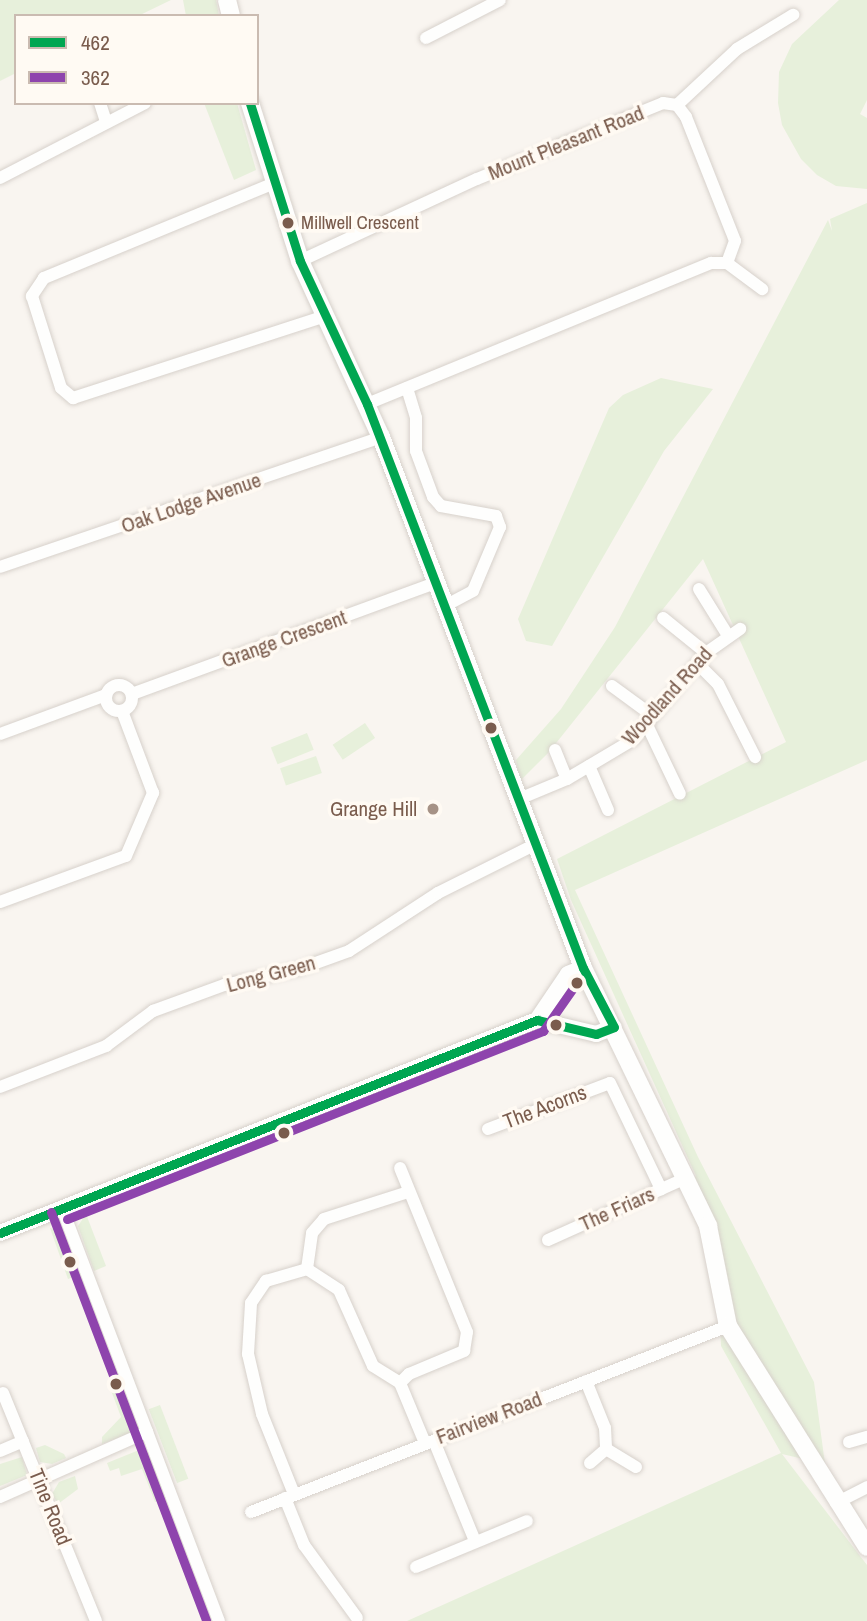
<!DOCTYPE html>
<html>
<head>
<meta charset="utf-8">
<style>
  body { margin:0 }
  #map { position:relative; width:867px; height:1621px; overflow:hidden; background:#f9f5f0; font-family:"Archivo Narrow",sans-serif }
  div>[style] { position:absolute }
  .green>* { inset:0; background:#e7f0db; transform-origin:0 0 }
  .roads { filter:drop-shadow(0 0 2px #d7d1cb) drop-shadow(0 0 2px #d7d1cb) }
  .minor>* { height:12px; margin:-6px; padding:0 6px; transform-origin:6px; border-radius:6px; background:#fefefd }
  .minor>.ring { margin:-6px; padding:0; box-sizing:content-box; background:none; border:12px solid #fefefd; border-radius:50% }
  .tertiary>* { height:16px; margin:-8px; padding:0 8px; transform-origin:8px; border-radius:8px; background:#fefefd }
  .secondary>* { height:18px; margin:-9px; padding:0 9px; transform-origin:9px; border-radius:9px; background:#fefefd }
  .bus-1>* { height:9px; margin:-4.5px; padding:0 4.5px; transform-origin:4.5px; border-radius:4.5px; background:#00a651 }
  .bus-2>* { height:9px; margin:-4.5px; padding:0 4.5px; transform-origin:4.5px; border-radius:4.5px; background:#8e44ad }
  .dots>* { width:19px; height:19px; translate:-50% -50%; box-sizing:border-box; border:4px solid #fffaf3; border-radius:50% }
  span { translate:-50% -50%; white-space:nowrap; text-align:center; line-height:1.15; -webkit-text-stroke:7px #fffaf3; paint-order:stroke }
  .bus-label { font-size:19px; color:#7a5c4d }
  .left { translate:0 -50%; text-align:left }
  .street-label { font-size:21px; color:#7a5c4d }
  .poi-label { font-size:21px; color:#7a5c4d }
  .right { translate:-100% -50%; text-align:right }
  .legend { position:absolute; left:14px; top:14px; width:245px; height:91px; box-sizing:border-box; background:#fffaf3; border:2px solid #cabbb1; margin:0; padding:9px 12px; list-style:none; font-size:21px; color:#7a5c4d }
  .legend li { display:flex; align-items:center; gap:14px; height:35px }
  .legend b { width:35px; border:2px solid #cabbb1 }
</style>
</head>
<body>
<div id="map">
  <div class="green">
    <div style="clip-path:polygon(0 0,171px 0,138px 16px,16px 16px,16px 73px,0 81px)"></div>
    <div style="clip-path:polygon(183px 0,216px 0,219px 16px,186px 16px)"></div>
    <div style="clip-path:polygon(839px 0,867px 0,867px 100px,860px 114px,867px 118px,867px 189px,836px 186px,817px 175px,801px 159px,782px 125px,778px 103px,779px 72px,792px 44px)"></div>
    <div style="clip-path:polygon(204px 103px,237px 103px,256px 170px,234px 180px)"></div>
    <div style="clip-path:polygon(867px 203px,867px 760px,575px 890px,698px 1157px,814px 1382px,825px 1464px,782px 1454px,867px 1565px,867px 1621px,407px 1621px,781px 1453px,721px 1346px,717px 1248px,692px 1179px,696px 1176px,571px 900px,557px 859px,786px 742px,703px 559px,549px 752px,520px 781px,516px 760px,561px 709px,615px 627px,828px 220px,832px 231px,830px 219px)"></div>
    <div style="clip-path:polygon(661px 378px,713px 389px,664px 451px,552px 646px,526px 641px,518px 619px,609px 408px,623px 395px)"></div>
    <div style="left:365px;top:723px;width:18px;height:39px;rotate:56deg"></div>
    <div style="left:307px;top:733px;width:18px;height:39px;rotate:68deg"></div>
    <div style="left:316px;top:756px;width:18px;height:38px;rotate:71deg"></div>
    <div style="clip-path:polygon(86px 1214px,106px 1266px,94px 1271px,78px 1226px)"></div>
    <div style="clip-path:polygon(50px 1228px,61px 1231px,78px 1275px,68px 1279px)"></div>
    <div style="clip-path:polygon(119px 1381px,136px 1424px,133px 1432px,102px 1444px,102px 1437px,121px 1417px,109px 1385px)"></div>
    <div style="left:160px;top:1405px;width:79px;height:12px;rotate:69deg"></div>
    <div style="clip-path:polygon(45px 1445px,64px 1454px,66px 1458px,52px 1464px,40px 1462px,36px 1448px)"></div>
    <div style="clip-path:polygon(139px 1450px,150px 1453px,168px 1498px,155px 1502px,142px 1469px,121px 1476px,119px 1468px,110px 1471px,107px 1463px)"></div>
    <div style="clip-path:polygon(22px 1457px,27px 1475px,0 1486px,0 1464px)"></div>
    <div style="clip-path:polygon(75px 1476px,78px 1489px,58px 1504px,52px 1494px,59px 1482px)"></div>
  </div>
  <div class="roads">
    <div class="minor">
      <div style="left:426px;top:38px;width:83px;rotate:-27.2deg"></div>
      <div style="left:100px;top:103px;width:20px;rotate:72deg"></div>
      <div style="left:677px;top:105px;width:82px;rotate:-43deg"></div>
      <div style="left:737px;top:49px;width:66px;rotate:-31.3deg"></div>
      <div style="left:0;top:178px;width:163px;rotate:-27.3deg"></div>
      <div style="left:272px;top:184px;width:247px;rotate:157.6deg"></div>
      <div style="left:44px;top:278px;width:22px;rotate:124deg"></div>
      <div style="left:32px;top:296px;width:96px;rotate:72.5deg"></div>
      <div style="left:61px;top:388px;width:16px;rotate:40deg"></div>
      <div style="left:73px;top:398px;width:263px;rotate:-18deg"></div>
      <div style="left:300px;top:261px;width:195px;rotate:-24.9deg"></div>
      <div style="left:477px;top:179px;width:201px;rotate:-22.2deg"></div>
      <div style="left:663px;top:103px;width:14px;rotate:8deg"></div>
      <div style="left:677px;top:105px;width:15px;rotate:53deg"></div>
      <div style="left:686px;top:117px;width:133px;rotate:68.4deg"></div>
      <div style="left:735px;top:241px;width:23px;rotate:110deg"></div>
      <div style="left:407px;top:388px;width:31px;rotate:73deg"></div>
      <div style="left:416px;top:418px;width:33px;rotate:90deg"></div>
      <div style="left:416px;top:451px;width:49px;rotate:69.7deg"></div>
      <div style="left:433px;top:497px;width:12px;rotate:48deg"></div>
      <div style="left:441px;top:506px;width:56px;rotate:10.3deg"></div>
      <div style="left:496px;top:516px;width:12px;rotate:70deg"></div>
      <div style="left:500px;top:527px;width:69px;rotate:112.9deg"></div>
      <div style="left:473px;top:591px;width:32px;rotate:152deg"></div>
      <div style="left:367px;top:404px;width:372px;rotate:-22.3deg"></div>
      <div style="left:711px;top:263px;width:16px"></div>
      <div style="left:727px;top:263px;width:44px;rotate:36.6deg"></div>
      <div style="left:0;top:567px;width:403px;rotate:-18.8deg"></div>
      <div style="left:699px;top:589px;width:53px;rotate:58.1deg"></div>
      <div style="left:663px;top:618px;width:55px;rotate:39.1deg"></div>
      <div style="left:700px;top:666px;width:25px;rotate:45deg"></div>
      <div style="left:718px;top:684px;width:82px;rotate:63.1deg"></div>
      <div class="ring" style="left:106px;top:685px;width:14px;height:14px"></div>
      <div style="left:612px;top:686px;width:51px;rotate:36.2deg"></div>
      <div style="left:132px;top:694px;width:324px;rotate:-20.1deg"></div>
      <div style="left:647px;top:725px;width:76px;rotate:64.4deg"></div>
      <div style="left:0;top:734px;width:113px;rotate:-20.2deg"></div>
      <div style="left:555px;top:750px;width:31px;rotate:68deg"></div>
      <div style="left:589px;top:766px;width:48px;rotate:66.6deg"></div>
      <div style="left:519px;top:799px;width:52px;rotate:-22.6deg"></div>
      <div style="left:567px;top:779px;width:78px;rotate:-30.8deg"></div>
      <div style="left:634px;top:739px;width:112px;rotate:-50.1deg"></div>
      <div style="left:706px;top:653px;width:42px;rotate:-35.2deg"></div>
      <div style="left:0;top:902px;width:134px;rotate:-20.1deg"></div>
      <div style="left:126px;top:856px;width:69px;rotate:-66.8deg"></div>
      <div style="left:153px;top:793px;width:88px;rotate:-110.7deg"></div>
      <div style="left:0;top:1087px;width:114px;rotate:-21.1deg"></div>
      <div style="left:106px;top:1046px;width:59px;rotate:-36.7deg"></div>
      <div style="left:153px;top:1011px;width:76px;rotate:-20.1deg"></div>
      <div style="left:224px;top:985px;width:77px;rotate:-12deg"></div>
      <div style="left:299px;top:969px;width:53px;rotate:-19.8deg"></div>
      <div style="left:349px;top:951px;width:106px;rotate:-33.1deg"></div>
      <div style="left:438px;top:893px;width:110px;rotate:-26.6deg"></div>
      <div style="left:488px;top:1129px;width:130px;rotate:-20.7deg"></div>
      <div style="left:610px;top:1083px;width:118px;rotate:64.3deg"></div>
      <div style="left:62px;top:1208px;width:442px;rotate:69.2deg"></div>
      <div style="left:548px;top:1240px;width:151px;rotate:-24.2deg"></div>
      <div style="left:307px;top:1269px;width:36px;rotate:-82deg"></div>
      <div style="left:312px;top:1233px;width:18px;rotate:-49deg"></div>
      <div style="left:324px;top:1219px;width:88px;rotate:-17.8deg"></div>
      <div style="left:586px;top:1381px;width:51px;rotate:68deg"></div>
      <div style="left:605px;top:1428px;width:21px;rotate:87deg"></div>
      <div style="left:606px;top:1449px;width:35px;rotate:31deg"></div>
      <div style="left:400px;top:1383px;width:13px;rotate:-45deg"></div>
      <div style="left:409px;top:1374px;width:60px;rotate:-22.7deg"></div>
      <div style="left:464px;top:1351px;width:19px;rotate:-81deg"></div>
      <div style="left:467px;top:1332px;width:177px;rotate:-112.2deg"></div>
      <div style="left:3px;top:1393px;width:246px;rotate:67.8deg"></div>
      <div style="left:434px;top:1441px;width:108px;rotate:67.7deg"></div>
      <div style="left:849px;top:1442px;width:19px;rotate:-16deg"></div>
      <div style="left:0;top:1451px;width:25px;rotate:-23deg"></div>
      <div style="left:590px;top:1463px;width:21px;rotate:-41deg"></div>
      <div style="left:294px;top:1494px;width:86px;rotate:-111.8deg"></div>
      <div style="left:262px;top:1414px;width:62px;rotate:-103.1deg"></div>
      <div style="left:248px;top:1354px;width:51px;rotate:-86.6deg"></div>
      <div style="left:251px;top:1303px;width:27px;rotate:-56deg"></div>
      <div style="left:266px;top:1281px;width:43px;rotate:-16.3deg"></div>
      <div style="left:307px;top:1269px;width:38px;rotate:33deg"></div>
      <div style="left:339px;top:1290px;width:83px;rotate:65.9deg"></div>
      <div style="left:373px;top:1366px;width:32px;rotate:32deg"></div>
      <div style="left:400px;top:1383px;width:65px;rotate:67.4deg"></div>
      <div style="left:0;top:1497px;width:161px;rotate:-23.9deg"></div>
      <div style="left:285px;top:1498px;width:51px;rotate:68deg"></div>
      <div style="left:304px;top:1545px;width:90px;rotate:54deg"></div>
      <div style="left:836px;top:1503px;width:35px;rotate:-27deg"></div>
      <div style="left:251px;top:1512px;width:512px;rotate:-21.3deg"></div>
      <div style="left:416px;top:1567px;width:120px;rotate:-22.5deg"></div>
    </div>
    <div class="tertiary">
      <div style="left:537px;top:1020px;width:61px;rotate:13.3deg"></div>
      <div style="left:596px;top:1034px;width:19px;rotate:-21deg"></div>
      <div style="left:0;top:1233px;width:578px;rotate:-21.64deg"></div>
      <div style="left:537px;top:1020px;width:55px;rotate:-56deg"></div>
      <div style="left:568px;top:974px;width:16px;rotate:-22deg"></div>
    </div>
    <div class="secondary">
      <div style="left:227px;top:0;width:16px;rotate:76deg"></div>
      <div style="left:250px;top:103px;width:166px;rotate:72.4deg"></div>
      <div style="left:300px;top:261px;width:194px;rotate:65.3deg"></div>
      <div style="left:381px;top:437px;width:568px;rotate:69.17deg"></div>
      <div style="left:583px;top:968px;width:287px;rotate:64.1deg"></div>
      <div style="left:708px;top:1226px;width:102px;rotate:78.7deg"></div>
      <div style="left:728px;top:1326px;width:261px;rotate:57.8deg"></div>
    </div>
  </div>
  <div class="bus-1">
    <div style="left:0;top:1233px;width:578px;rotate:-21.64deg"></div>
    <div style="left:537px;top:1020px;width:61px;rotate:13.3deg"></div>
    <div style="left:596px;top:1034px;width:19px;rotate:-21deg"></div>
    <div style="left:614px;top:1027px;width:67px;rotate:-117.7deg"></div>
    <div style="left:583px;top:968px;width:604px;rotate:-110.96deg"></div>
    <div style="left:367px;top:404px;width:158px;rotate:-115.1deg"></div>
    <div style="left:300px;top:261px;width:166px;rotate:-107.6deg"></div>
  </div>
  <div class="bus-2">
    <div style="left:51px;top:1212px;width:437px;rotate:69.2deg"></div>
    <div style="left:67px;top:1219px;width:512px;rotate:-21.55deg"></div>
    <div style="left:543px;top:1031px;width:61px;rotate:-55deg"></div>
  </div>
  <div class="dots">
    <div style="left:288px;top:223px;background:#7a5c4d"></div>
    <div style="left:491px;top:728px;background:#7a5c4d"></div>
    <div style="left:433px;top:809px;background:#a69286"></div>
    <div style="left:577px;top:983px;background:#7a5c4d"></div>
    <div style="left:556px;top:1025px;background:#7a5c4d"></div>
    <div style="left:284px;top:1133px;background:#7a5c4d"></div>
    <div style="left:70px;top:1262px;background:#7a5c4d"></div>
    <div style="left:116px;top:1384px;background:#7a5c4d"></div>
  </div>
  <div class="bus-label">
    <span class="left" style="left:301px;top:223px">Millwell Crescent</span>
  </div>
  <div class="street-label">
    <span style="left:566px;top:143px;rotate:-22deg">Mount Pleasant Road</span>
    <span style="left:191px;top:503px;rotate:-19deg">Oak Lodge Avenue</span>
    <span style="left:284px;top:639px;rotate:-20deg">Grange Crescent</span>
    <span style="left:667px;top:696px;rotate:-48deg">Woodland Road</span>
    <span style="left:271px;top:974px;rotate:-15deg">Long Green</span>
    <span style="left:545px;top:1107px;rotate:-21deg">The Acorns</span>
    <span style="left:617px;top:1209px;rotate:-24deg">The Friars</span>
    <span style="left:489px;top:1418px;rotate:-21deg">Fairview Road</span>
    <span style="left:50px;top:1507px;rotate:68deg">Tine Road</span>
  </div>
  <div class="poi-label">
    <span class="right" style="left:417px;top:809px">Grange Hill</span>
  </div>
  <ul class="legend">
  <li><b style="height:9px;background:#00a651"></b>462</li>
  <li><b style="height:9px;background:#8e44ad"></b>362</li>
  </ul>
</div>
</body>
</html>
